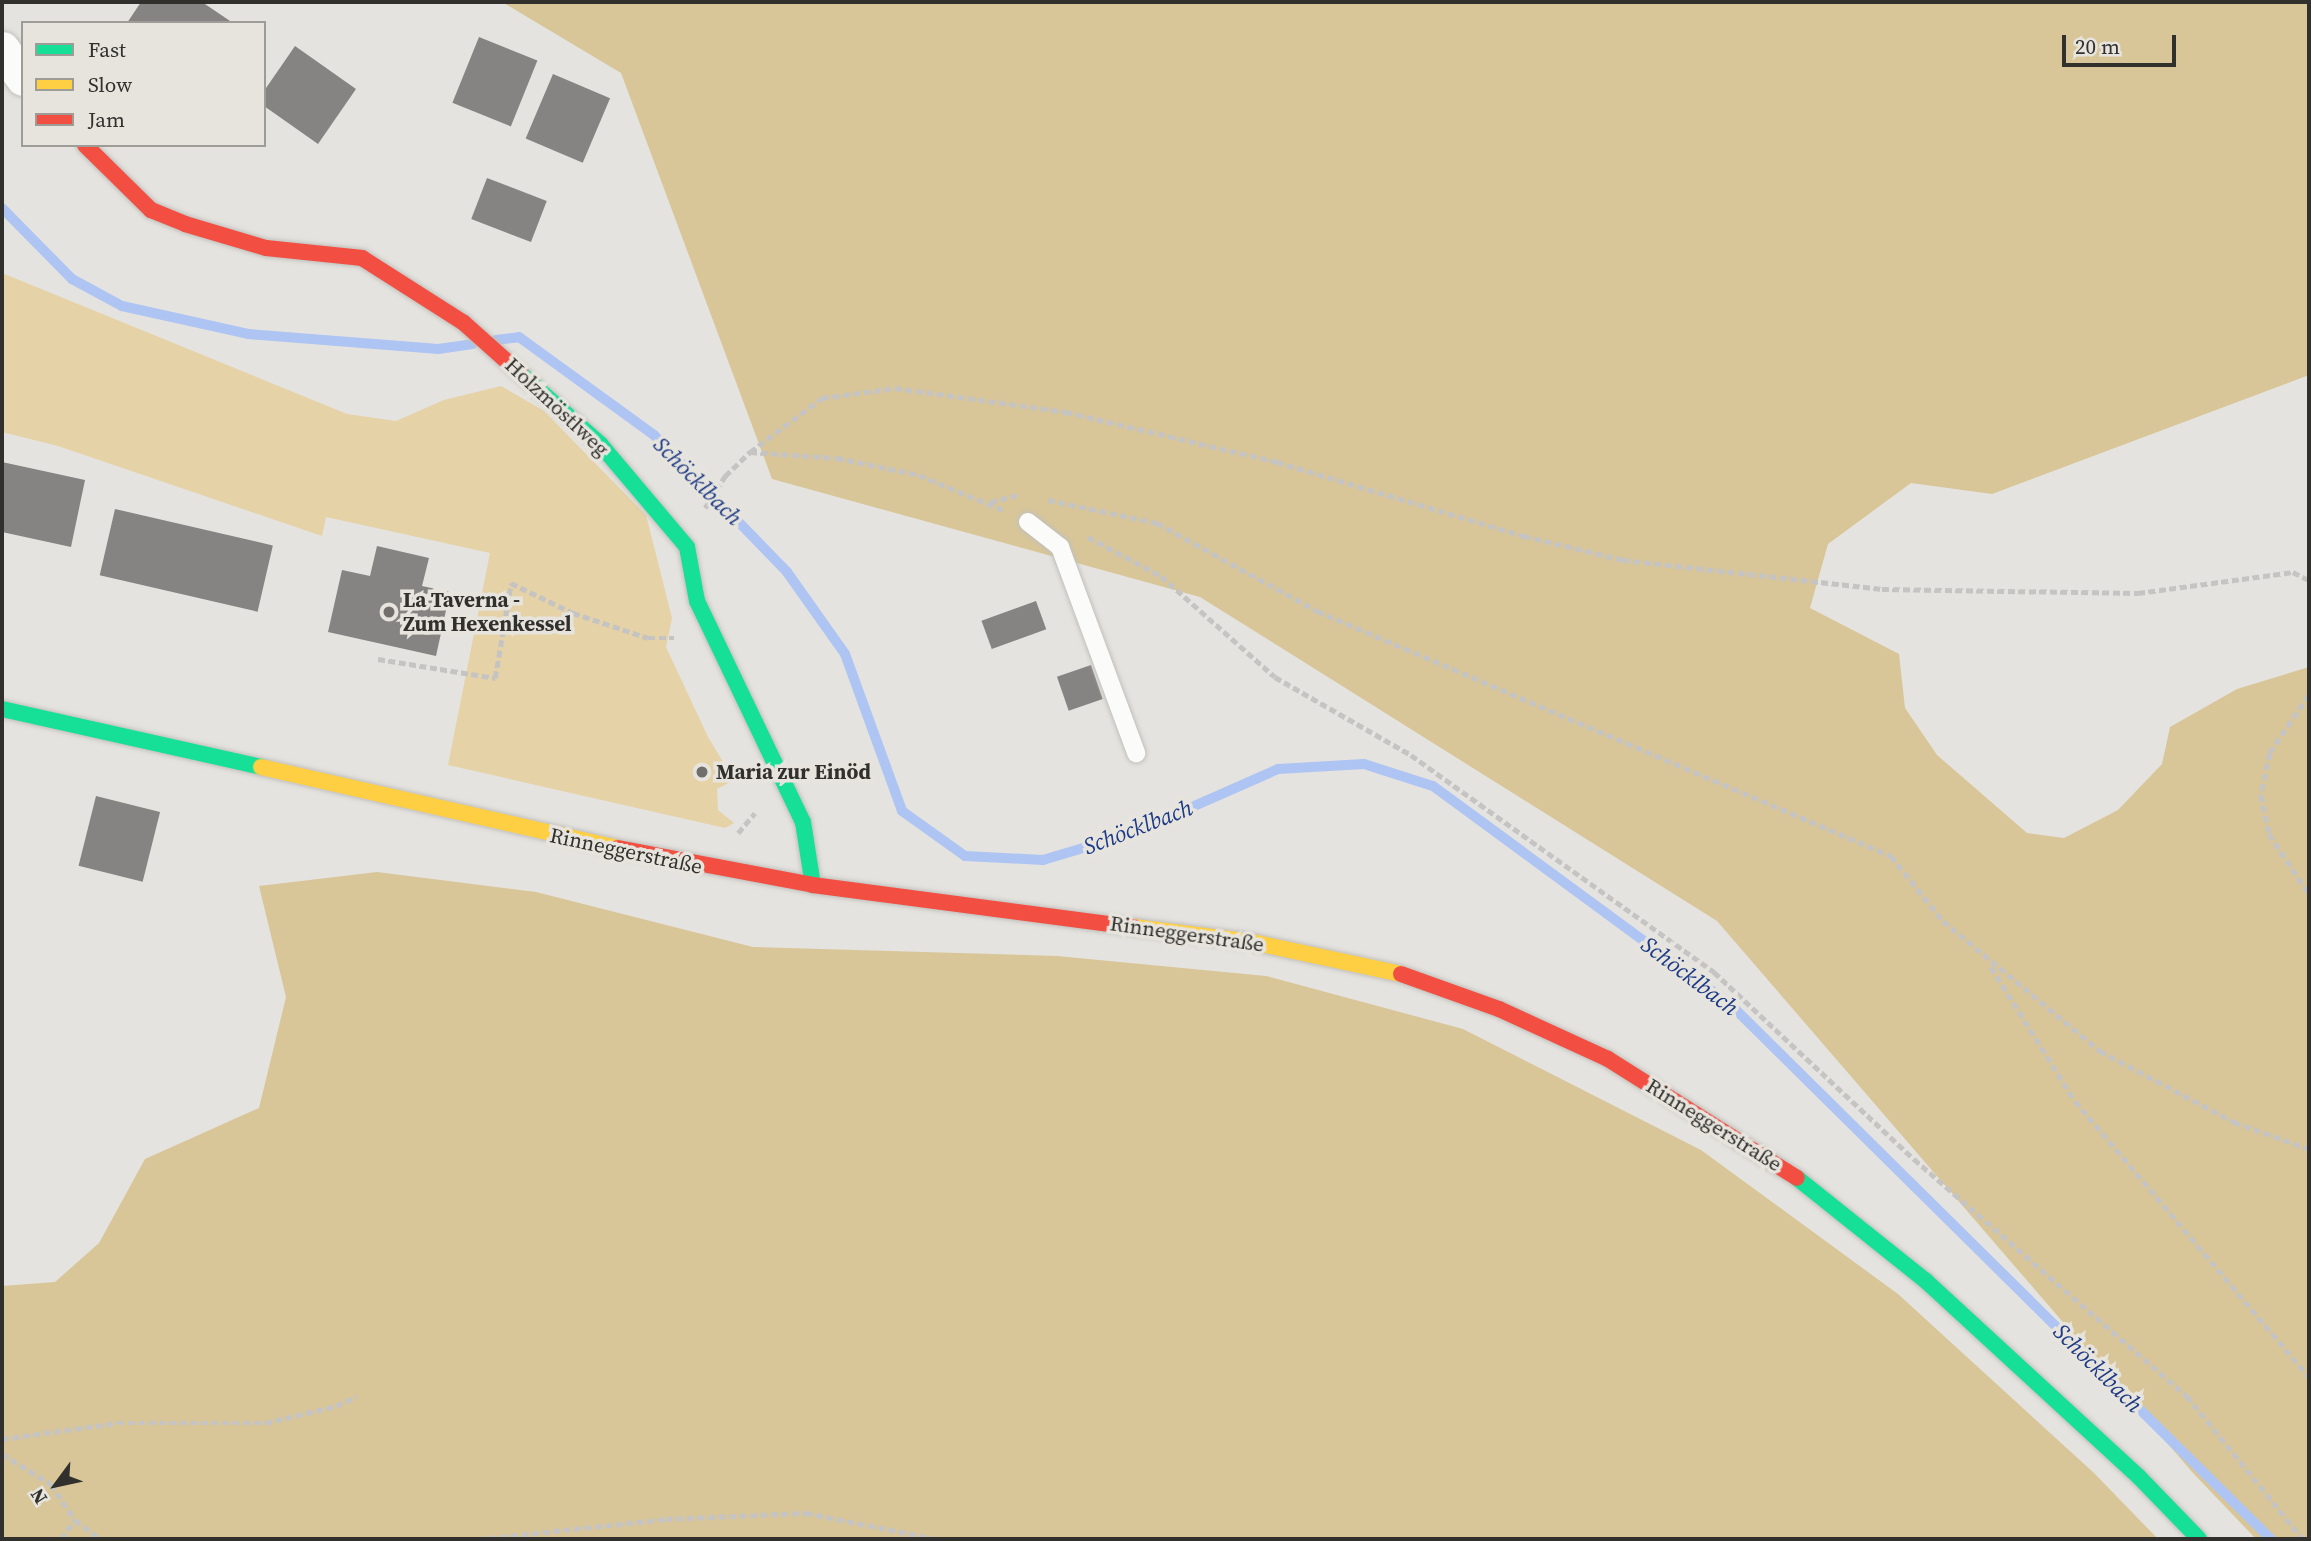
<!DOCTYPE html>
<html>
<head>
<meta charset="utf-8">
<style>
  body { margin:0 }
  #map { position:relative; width:2311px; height:1541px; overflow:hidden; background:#e5e3df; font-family:"Source Serif 4",serif }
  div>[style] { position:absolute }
  .green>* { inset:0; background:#e5d2a6 }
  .forest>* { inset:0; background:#d8c699 }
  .stream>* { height:10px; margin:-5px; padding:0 5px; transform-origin:5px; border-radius:5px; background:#aec4f3 }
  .building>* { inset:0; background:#858482; transform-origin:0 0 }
  .path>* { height:4.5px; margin-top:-2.25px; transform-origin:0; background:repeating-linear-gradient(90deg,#c5c4c2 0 7px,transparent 0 10.5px) }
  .roads { filter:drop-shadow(0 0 2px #c1c0bc) drop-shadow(0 0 2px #c1c0bc) }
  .lane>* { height:18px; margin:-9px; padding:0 9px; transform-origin:9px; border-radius:9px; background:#fbfbfa }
  .street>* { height:35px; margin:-17.5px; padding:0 17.5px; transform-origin:17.5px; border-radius:17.5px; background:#fbfbfa }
  .fast>* { height:16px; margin:-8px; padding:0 8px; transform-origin:8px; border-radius:8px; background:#16e098 }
  .slow>* { height:16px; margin:-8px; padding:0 8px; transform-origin:8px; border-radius:8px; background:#ffcf43 }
  .jam>* { height:16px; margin:-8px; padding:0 8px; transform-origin:8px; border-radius:8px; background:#f24e42 }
  .dots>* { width:19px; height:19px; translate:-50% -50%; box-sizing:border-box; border:4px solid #e7e4dd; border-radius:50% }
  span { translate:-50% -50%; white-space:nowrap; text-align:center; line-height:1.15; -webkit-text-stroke:7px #e7e4dd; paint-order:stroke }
  .street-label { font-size:21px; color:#31302d }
  .poi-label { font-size:21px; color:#31302d; font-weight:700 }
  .left { translate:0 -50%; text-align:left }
  .water-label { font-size:23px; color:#1c3a87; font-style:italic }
  .frame { position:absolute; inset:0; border:4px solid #31302d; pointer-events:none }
  .legend { position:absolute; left:21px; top:21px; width:245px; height:126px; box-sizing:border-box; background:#e7e4dd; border:2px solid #9e9c97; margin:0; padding:9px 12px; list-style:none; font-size:21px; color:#31302d }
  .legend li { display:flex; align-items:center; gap:14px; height:35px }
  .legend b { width:35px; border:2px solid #9e9c97 }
  .north { position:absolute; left:21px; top:1450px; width:70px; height:70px; -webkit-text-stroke:5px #e7e4dd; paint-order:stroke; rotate:237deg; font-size:19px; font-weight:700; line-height:28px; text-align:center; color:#31302d }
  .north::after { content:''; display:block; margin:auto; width:24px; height:32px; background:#31302d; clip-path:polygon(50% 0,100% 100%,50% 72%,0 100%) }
  .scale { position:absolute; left:2062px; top:35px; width:114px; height:32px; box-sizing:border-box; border:4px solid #31302d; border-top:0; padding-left:9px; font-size:21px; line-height:24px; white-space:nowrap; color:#31302d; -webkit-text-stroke:5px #e7e4dd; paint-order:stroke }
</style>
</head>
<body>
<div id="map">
  <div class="green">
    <div style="clip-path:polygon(2px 273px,347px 414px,396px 421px,444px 400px,501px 386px,544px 411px,646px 515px,672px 618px,666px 647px,708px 737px,734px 780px,717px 789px,718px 810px,734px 823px,725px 828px,448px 765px,490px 553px,326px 517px,322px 536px,58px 446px,2px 432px)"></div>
  </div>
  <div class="forest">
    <div style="clip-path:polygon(502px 2px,2309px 2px,2309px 375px,1992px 494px,1911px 483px,1828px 544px,1810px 608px,1899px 654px,1905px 708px,1937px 755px,2027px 833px,2064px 838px,2118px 810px,2162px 764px,2170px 727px,2237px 689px,2309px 667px,2309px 1539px,2256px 1539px,2193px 1473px,1717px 921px,1200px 597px,772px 479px,621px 73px)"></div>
    <div style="clip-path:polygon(377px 872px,536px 892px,753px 947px,1057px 956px,1266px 976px,1463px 1029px,1701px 1150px,1898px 1294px,2094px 1473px,2158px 1539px,2px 1539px,2px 1286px,55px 1282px,99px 1243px,145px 1159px,259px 1108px,286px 997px,259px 886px)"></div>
  </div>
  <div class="stream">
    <div style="left:2px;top:208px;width:100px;rotate:45.4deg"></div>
    <div style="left:72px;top:279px;width:57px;rotate:28.4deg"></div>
    <div style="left:122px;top:306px;width:129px;rotate:12.5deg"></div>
    <div style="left:248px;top:334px;width:191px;rotate:4.5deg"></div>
    <div style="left:438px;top:349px;width:35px;rotate:-8deg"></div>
    <div style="left:496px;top:340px;width:23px;rotate:-7deg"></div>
    <div style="left:519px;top:337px;width:167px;rotate:36deg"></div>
    <div style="left:654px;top:435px;width:191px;rotate:45.8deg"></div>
    <div style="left:787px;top:572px;width:100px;rotate:54.7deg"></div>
    <div style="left:845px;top:654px;width:167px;rotate:70deg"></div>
    <div style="left:902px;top:811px;width:77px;rotate:35.5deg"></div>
    <div style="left:965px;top:856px;width:78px;rotate:2.9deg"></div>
    <div style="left:1043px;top:860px;width:94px;rotate:-16.7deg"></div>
    <div style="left:1133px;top:833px;width:158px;rotate:-23.8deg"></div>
    <div style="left:1278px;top:769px;width:86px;rotate:-3.3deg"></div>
    <div style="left:1364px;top:764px;width:72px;rotate:17.7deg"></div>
    <div style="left:1433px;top:786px;width:371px;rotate:36.3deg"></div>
    <div style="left:1732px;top:1006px;width:758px;rotate:44.68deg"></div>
  </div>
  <div class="building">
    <div style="clip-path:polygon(141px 2px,202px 2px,233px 23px,127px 23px)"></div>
    <div style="left:479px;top:37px;width:63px;height:71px;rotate:22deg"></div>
    <div style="clip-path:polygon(295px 46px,356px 89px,318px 144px,264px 106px,264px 91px)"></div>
    <div style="left:553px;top:74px;width:62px;height:70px;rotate:23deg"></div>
    <div style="left:487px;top:178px;width:64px;height:44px;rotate:21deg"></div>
    <div style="clip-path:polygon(2px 462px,85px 480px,71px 547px,2px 532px)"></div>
    <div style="left:115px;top:509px;width:162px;height:68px;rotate:13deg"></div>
    <div style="clip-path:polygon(377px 546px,429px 558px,422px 586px,450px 592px,436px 656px,328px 632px,342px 570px,370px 576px)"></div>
    <div style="left:1036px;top:601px;width:30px;height:58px;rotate:70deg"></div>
    <div style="left:1091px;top:665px;width:36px;height:36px;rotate:71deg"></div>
    <div style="left:96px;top:796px;width:66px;height:72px;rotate:14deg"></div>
  </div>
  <div class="path">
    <div style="left:750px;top:452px;width:87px;rotate:3.9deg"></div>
    <div style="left:837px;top:458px;width:84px;rotate:11.7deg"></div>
    <div style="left:919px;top:475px;width:91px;rotate:22.6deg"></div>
    <div style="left:1048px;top:500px;width:111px;rotate:11.9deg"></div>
    <div style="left:1157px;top:523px;width:183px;rotate:28.8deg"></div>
    <div style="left:1317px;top:611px;width:624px;rotate:23.11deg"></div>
    <div style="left:1891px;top:856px;width:83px;rotate:51.3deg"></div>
    <div style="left:1943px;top:921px;width:204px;rotate:39.6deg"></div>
    <div style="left:2100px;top:1051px;width:152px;rotate:27.9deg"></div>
    <div style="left:2234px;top:1122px;width:80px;rotate:19.8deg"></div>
    <div style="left:990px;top:502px;width:29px;rotate:-14deg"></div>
    <div style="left:705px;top:508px;width:38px;rotate:-58deg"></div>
    <div style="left:725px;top:476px;width:35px;rotate:-44deg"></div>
    <div style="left:750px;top:452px;width:90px;rotate:-36.9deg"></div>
    <div style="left:822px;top:398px;width:74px;rotate:-7.8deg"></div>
    <div style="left:895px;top:388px;width:173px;rotate:8deg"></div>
    <div style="left:1066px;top:412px;width:217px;rotate:13.3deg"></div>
    <div style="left:1277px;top:462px;width:258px;rotate:16.7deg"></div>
    <div style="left:1524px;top:536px;width:102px;rotate:13.6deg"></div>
    <div style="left:1623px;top:560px;width:261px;rotate:6.4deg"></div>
    <div style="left:1882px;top:589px;width:256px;rotate:0.9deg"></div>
    <div style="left:2138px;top:593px;width:156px;rotate:-7.7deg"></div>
    <div style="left:2293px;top:572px;width:18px;rotate:27deg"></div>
    <div style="left:1088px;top:537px;width:83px;rotate:28.1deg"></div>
    <div style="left:1161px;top:576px;width:152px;rotate:41.5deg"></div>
    <div style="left:1275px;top:677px;width:157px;rotate:29.8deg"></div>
    <div style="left:1411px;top:755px;width:373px;rotate:35.6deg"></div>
    <div style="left:1714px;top:972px;width:274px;rotate:43.1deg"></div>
    <div style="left:1914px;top:1159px;width:362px;rotate:41deg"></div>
    <div style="left:2187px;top:1396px;width:184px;rotate:51deg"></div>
    <div style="left:378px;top:659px;width:119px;rotate:9.2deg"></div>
    <div style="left:495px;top:678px;width:96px;rotate:-80.4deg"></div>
    <div style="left:511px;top:583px;width:69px;rotate:25.8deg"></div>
    <div style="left:573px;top:613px;width:79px;rotate:18.4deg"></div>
    <div style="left:648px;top:638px;width:26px"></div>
    <div style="left:2309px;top:695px;width:70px;rotate:123.9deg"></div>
    <div style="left:2270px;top:753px;width:43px;rotate:102.1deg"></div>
    <div style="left:2261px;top:795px;width:40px;rotate:78deg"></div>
    <div style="left:2269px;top:834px;width:72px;rotate:56.3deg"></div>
    <div style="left:738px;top:833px;width:26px;rotate:-50deg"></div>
    <div style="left:1991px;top:967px;width:158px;rotate:57.9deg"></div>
    <div style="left:2075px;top:1101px;width:362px;rotate:49.7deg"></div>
    <div style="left:2px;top:1439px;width:116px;rotate:-7.9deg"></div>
    <div style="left:117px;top:1423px;width:148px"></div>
    <div style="left:265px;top:1423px;width:73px;rotate:-13.5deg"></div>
    <div style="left:336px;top:1406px;width:23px;rotate:-25deg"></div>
    <div style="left:2px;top:1454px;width:57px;rotate:31.5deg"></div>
    <div style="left:51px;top:1484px;width:43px;rotate:56.3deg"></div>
    <div style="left:75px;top:1520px;width:31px;rotate:37deg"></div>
    <div style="left:61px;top:1539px;width:24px;rotate:-54deg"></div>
    <div style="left:480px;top:1539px;width:187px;rotate:-6.1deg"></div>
    <div style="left:666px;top:1519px;width:140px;rotate:-2.5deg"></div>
    <div style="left:806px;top:1513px;width:133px;rotate:11.3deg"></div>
  </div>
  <div class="roads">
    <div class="lane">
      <div style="left:1028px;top:522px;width:41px;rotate:38deg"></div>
      <div style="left:1060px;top:547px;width:220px;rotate:69.7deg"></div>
    </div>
    <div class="street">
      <div style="left:2px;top:49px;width:36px;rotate:54deg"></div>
    </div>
    <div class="fast">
      <div style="left:521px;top:374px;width:106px;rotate:41.5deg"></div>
      <div style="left:600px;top:444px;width:135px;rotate:49.8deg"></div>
      <div style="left:687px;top:547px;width:55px;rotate:79.5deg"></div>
      <div style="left:697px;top:601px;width:245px;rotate:64.4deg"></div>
      <div style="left:803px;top:822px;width:64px;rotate:81deg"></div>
      <div style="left:2px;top:709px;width:265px;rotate:12.6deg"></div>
      <div style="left:1797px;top:1178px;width:165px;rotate:38.6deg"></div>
      <div style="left:1926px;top:1281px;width:289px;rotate:42.6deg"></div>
      <div style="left:2139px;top:1477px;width:86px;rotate:45.9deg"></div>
    </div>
    <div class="slow">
      <div style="left:261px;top:767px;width:366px;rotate:12.8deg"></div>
      <div style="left:1134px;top:927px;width:119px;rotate:7.2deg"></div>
      <div style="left:1252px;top:942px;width:152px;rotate:12.1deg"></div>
    </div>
    <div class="jam">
      <div style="left:85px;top:145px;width:93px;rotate:44.6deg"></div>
      <div style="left:151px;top:210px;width:37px;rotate:22deg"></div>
      <div style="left:185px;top:224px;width:84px;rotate:16.5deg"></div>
      <div style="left:266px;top:248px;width:97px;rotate:5.9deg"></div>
      <div style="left:362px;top:258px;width:121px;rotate:32.5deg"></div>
      <div style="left:464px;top:323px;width:76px;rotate:41.8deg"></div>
      <div style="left:618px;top:848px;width:198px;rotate:10.7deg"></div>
      <div style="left:813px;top:885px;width:324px;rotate:7.5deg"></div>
      <div style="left:1401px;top:974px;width:104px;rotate:19.7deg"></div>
      <div style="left:1499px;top:1009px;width:120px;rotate:24.6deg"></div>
      <div style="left:1608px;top:1059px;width:223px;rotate:32.2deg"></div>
    </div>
  </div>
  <div class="dots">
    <div style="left:389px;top:612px;background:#706f6b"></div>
    <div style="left:702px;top:772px;background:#706f6b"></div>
  </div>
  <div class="street-label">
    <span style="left:557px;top:407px;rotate:43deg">Holzmöstlweg</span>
    <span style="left:626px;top:851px;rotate:12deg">Rinneggerstraße</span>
    <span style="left:1187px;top:934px;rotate:8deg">Rinneggerstraße</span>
    <span style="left:1714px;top:1125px;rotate:32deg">Rinneggerstraße</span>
  </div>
  <div class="poi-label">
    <span class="left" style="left:403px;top:612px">La Taverna -<br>Zum Hexenkessel</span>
    <span class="left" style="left:716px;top:772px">Maria zur Einöd</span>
  </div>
  <div class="water-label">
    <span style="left:698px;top:481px;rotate:45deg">Schöcklbach</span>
    <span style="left:1138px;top:827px;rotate:-21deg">Schöcklbach</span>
    <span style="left:1690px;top:976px;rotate:37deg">Schöcklbach</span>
    <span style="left:2098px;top:1368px;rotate:45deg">Schöcklbach</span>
  </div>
  <div class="frame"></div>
  <ul class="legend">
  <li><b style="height:9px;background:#16e098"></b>Fast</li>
  <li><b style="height:9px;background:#ffcf43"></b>Slow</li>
  <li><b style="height:9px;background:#f24e42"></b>Jam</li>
  </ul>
  <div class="north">N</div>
  <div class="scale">20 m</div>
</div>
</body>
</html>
